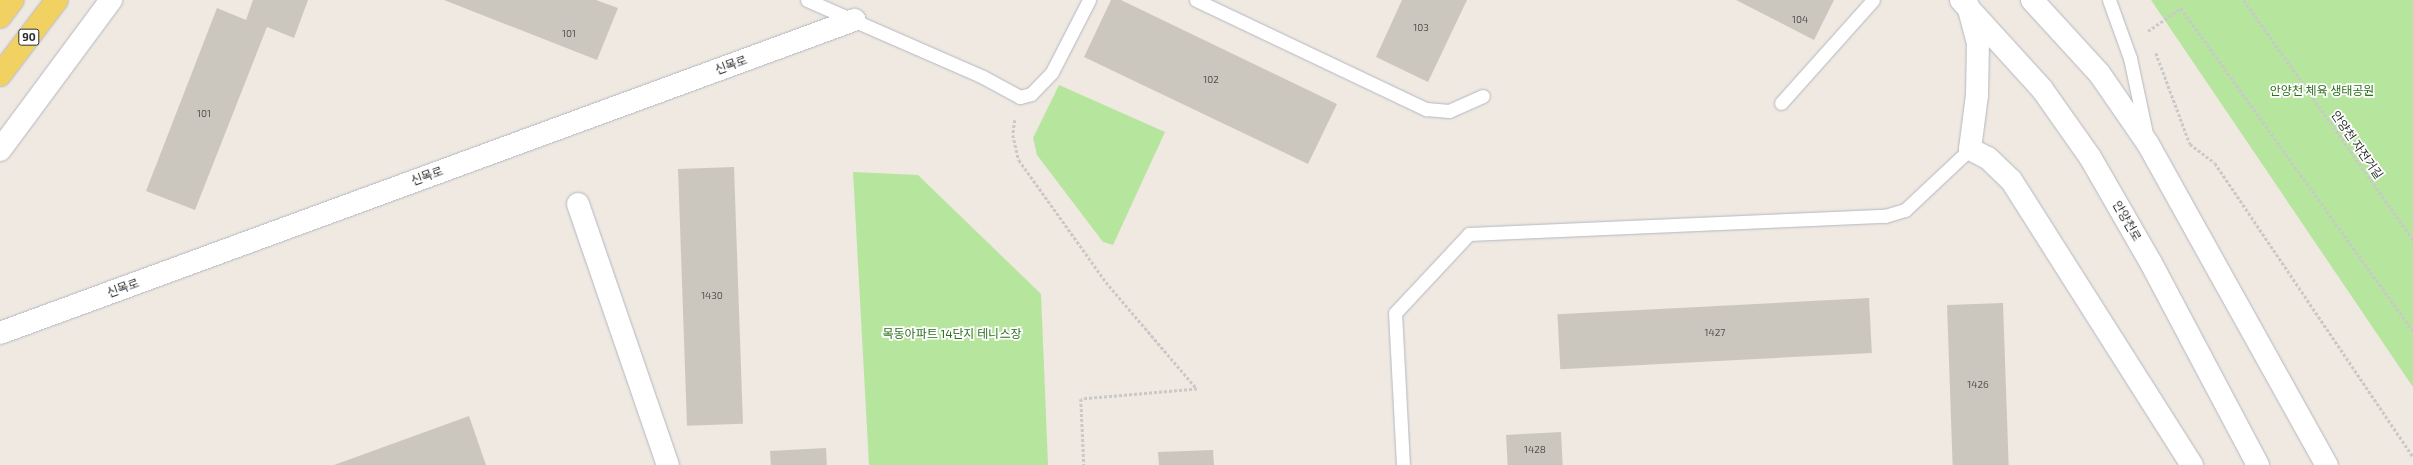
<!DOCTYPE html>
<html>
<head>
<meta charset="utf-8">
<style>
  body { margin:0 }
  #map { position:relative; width:2413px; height:465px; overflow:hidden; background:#efe9e1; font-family:"Exo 2","Noto Sans KR",sans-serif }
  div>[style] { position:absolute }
  .green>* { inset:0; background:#b6e59e }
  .building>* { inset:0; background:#cbc7bf; transform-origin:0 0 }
  .path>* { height:2.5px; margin-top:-1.25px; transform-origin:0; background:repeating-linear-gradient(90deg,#c9c9c9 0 3px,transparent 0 5px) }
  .roads { filter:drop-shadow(0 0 1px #b4b7c1) drop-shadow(0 0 1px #b4b7c1) }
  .lane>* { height:13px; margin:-6.5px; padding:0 6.5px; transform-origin:6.5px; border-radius:6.5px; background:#fff }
  .street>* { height:22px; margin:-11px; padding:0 11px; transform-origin:11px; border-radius:11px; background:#fff }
  .secondary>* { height:22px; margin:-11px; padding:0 11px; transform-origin:11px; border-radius:11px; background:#fff }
  .primary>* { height:22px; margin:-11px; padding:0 11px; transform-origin:11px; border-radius:11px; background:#f2d163 }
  span { translate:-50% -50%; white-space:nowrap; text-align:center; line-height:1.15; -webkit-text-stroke:3.5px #fff; paint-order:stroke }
  .number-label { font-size:10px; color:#555452 }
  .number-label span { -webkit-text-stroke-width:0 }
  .shield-label span { padding:1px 3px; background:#fff; border:1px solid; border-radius:3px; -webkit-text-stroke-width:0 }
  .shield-label { font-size:11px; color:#2e2e2e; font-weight:700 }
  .street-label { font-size:12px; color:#2e2e2e }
  .park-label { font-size:12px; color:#2c6e1b }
</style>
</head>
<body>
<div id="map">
  <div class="green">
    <div style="clip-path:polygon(2151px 0,2413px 0,2413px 387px)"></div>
    <div style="clip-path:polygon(1059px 85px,1165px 132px,1113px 245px,1103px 242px,1037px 155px,1033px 138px)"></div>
    <div style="clip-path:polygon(853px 172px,918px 175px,1041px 294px,1048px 465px,869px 465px)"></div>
  </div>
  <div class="building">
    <div style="clip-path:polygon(253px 0,308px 0,294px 38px,267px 27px,195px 210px,146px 191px,217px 8px,246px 20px)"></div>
    <div style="clip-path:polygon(444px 0,596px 0,618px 8px,597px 60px)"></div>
    <div style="clip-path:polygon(1111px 0,1121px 0,1337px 104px,1308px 164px,1084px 57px)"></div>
    <div style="clip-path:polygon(1402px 0,1467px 0,1428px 82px,1376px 57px)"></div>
    <div style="clip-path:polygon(1736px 0,1834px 0,1814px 40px)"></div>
    <div style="left:734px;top:167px;width:257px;height:56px;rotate:88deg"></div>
    <div style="left:1869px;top:298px;width:55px;height:312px;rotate:87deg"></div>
    <div style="left:2003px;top:303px;width:162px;height:56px;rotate:88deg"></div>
    <div style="clip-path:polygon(469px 416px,486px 465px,334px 465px)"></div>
    <div style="left:1561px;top:432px;width:33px;height:55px;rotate:87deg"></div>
    <div style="left:826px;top:448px;width:17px;height:56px;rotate:87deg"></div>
    <div style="clip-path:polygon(1213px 450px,1214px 465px,1159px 465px,1158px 452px)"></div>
  </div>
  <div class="path">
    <div style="left:2244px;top:0;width:294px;rotate:54.8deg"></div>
    <div style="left:2148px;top:31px;width:40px;rotate:-34.9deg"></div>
    <div style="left:2181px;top:8px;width:398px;rotate:54.3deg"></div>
    <div style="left:2156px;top:53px;width:97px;rotate:69.5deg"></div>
    <div style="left:2190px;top:144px;width:31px;rotate:37deg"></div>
    <div style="left:2215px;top:163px;width:354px;rotate:56deg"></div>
    <div style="left:1015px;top:120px;width:15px;rotate:98deg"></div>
    <div style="left:1013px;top:135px;width:26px;rotate:77deg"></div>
    <div style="left:1019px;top:160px;width:150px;rotate:54.5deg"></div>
    <div style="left:1106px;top:282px;width:140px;rotate:49.6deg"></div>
    <div style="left:1197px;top:389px;width:116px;rotate:175.1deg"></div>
    <div style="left:1081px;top:399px;width:66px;rotate:87.4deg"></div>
  </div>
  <div class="roads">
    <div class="lane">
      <div style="left:807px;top:0;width:192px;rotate:23.6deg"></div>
      <div style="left:983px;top:77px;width:42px;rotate:28.4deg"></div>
      <div style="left:1020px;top:97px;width:11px;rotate:-15deg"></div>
      <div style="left:1031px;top:94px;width:30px;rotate:-46deg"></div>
      <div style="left:1052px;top:72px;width:81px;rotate:-62.8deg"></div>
      <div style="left:1196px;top:0;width:255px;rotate:25.4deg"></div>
      <div style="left:1426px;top:109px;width:23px;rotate:5deg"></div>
      <div style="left:1449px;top:111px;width:37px;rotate:-24deg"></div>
      <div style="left:2109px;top:0;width:62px;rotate:70.1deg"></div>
      <div style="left:2130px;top:58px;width:77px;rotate:78deg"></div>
      <div style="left:1781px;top:103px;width:138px;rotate:-48.2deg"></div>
      <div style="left:1403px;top:465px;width:152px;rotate:-93deg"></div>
      <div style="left:1395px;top:313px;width:108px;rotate:-46.9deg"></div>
      <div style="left:1469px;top:234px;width:416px;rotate:-2.5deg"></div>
      <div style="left:1885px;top:216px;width:21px;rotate:-17deg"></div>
      <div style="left:1905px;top:210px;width:89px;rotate:-43.2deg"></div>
    </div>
    <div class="street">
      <div style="left:1968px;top:6px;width:38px;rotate:75deg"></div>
      <div style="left:1978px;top:43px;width:52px;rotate:91.1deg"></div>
      <div style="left:1977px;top:95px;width:54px;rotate:97.4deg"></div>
      <div style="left:1970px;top:149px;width:20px;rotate:27deg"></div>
      <div style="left:1988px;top:158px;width:32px;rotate:44deg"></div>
      <div style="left:2011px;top:180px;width:338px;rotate:57.6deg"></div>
      <div style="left:0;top:150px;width:187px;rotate:-53.5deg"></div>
      <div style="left:578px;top:204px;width:276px;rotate:71deg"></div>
      <div style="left:0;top:333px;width:910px;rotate:-20.13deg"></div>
    </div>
    <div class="secondary">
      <div style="left:1961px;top:0;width:120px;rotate:47.7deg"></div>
      <div style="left:2042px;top:89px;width:83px;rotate:54.8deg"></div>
      <div style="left:2090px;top:157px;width:122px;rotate:60.1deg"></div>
      <div style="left:2151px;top:263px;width:229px;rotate:62.1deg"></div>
      <div style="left:2032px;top:0;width:99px;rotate:47.5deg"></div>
      <div style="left:2099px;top:73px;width:86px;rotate:55.4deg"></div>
      <div style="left:2148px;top:144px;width:368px;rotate:60.9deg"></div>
    </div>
    <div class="primary">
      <div style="left:0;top:17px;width:21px;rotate:-53deg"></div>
      <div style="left:0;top:75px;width:94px;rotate:-52.8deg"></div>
    </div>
  </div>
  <div class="number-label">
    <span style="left:1800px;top:20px">104</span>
    <span style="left:1421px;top:28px">103</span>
    <span style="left:569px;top:34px">101</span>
    <span style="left:1211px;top:80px">102</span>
    <span style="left:204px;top:114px">101</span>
    <span style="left:712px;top:296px">1430</span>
    <span style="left:1715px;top:333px">1427</span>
    <span style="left:1978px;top:385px">1426</span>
    <span style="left:1535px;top:450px">1428</span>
  </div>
  <div class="shield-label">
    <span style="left:29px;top:37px">90</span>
  </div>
  <div class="street-label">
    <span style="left:731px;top:65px;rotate:-20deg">신목로</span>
    <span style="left:2357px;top:145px;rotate:55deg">안양천 자전거길</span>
    <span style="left:427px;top:176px;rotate:-20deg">신목로</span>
    <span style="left:2127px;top:221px;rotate:60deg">안양천로</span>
    <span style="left:123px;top:288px;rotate:-20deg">신목로</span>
  </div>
  <div class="park-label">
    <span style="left:2322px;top:91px">안양천 체육 생태공원</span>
    <span style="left:952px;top:334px">목동아파트 14단지 테니스장</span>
  </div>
</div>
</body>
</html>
